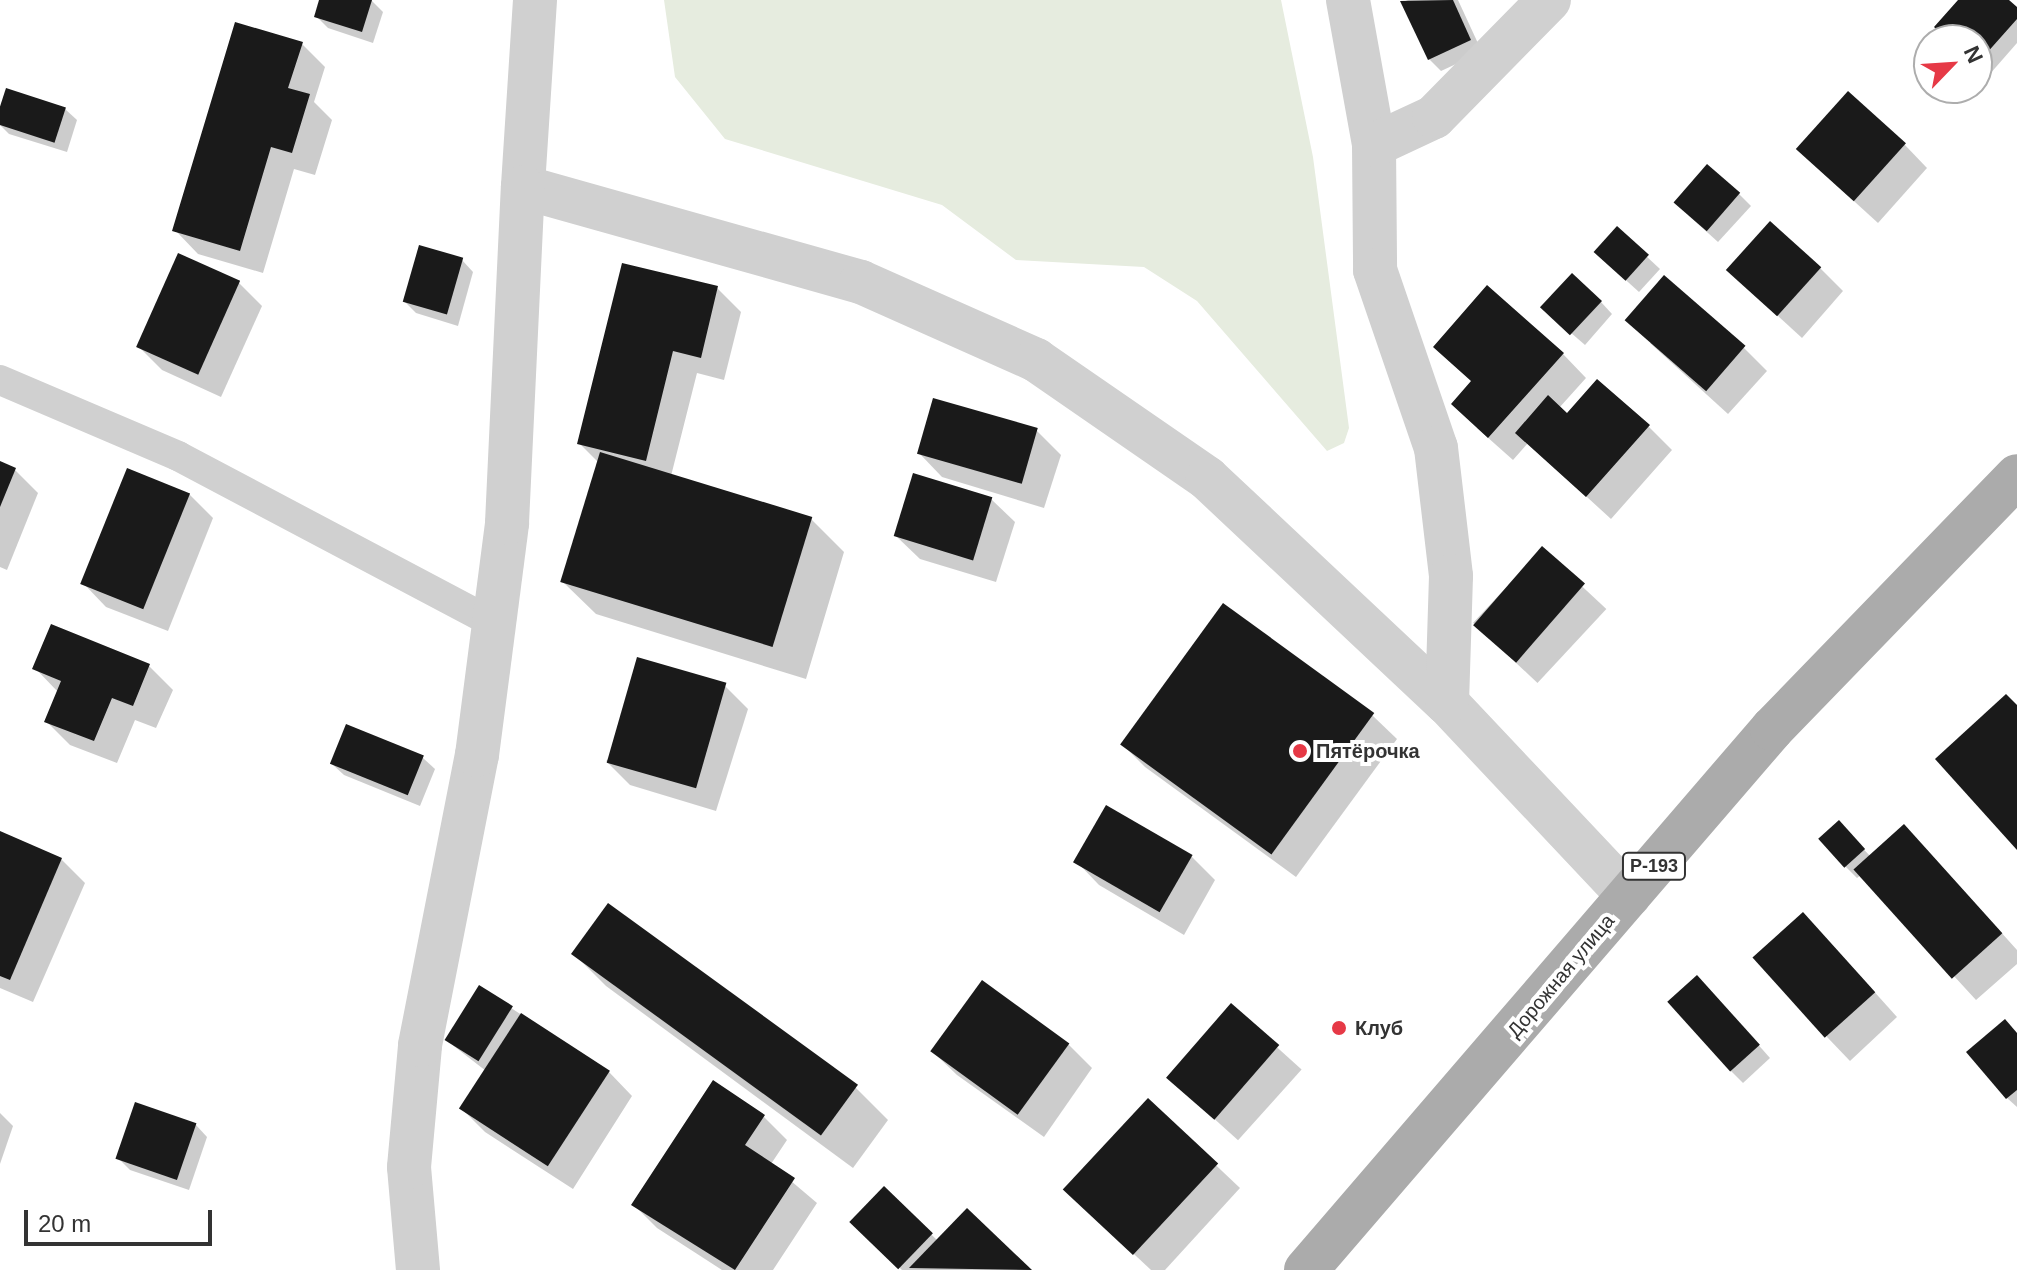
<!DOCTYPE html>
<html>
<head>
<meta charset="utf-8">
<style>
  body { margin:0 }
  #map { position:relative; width:2017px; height:1270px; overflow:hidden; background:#fff; font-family:Helvetica,sans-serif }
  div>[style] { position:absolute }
  .green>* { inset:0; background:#e6ecdf }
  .shadow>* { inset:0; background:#0003; transform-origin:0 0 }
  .building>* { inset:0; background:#1a1a1a; transform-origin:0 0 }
  .lane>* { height:30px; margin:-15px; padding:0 15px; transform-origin:15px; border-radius:15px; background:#d0d0d0 }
  .street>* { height:44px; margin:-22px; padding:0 22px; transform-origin:22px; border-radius:22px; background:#d0d0d0 }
  .primary>* { height:44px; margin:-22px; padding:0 22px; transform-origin:22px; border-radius:22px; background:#ababab }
  .dots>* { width:22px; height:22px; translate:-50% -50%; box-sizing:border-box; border:4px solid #fff; border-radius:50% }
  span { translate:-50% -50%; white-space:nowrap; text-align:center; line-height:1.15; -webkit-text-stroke:8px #fff; paint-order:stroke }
  .shield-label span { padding:2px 6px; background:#fff; border:2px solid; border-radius:6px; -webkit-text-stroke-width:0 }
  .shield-label { font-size:18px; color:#333; font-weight:700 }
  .poi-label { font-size:20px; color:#333; font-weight:700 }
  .left { translate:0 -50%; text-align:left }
  .street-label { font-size:20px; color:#333 }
  .north { position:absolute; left:1913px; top:24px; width:80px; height:80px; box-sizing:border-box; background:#fff; border:2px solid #adadad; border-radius:50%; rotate:65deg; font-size:22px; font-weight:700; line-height:32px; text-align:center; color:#333 }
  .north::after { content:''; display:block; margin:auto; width:28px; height:36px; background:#e63946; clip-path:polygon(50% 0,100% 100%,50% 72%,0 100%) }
  .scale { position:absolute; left:24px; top:1210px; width:188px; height:36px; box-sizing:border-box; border:4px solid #333; border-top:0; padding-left:10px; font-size:24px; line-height:28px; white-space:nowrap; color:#333; -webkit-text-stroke:6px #fff; paint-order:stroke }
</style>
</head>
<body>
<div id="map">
  <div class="green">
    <div style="clip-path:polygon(664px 0,1281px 0,1313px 157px,1349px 428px,1344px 443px,1327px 451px,1197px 301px,1144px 267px,1016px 260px,942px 205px,725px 139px,675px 77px)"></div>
  </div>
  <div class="shadow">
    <div style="clip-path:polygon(321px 0,371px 0,383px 12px,373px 43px,328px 28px,316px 16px)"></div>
    <div style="clip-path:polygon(1408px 0,1458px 0,1482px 52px,1441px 71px,1429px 59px,1403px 2px)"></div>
    <div style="clip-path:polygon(1961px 0,2006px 0,2017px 10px,2017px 43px,1989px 75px,1977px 64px,1977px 40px,1949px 40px)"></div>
    <div style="clip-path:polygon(301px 43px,325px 67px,314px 102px,332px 120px,315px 175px,294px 169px,263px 273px,198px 254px,175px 230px)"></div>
    <div style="clip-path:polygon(8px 90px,65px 109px,77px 120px,67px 152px,9px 134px,0 125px)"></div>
    <div style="clip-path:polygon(1904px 144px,1927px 168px,1878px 223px,1822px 172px)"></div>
    <div style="clip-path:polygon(1739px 194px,1751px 206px,1718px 242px,1688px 215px)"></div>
    <div style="clip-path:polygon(1617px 229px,1660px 269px,1639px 292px,1608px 264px)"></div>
    <div style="clip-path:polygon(462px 260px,473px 272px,458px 326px,416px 313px,404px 301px)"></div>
    <div style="clip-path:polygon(1820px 268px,1843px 291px,1802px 338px,1728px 270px)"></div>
    <div style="clip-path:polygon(238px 282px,262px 306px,221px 397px,162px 370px,139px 347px)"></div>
    <div style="clip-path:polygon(717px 288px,741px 312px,724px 380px,697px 373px,671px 476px,811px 519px,844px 552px,806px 679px,596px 614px,563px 582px,599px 463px,579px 443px)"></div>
    <div style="clip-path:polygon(1601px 302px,1612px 314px,1585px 345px,1555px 319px)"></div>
    <div style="clip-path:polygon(1650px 343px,1743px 347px,1767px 371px,1728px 414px)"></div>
    <div style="clip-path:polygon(1563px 354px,1586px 378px,1559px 408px,1567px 416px,1649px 427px,1672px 450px,1611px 519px,1528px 443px,1513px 460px,1477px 428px)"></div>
    <div style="clip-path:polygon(1037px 431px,1061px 455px,1044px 508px,942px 477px,919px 453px)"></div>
    <div style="clip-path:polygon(0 464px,15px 470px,38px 493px,7px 570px,0 567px)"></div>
    <div style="clip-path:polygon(189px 494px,213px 518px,168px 631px,106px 607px,83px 583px)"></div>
    <div style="clip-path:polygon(991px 499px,1015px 522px,996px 582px,920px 559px,896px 536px)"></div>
    <div style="left:1542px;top:549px;width:88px;height:101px;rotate:43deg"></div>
    <div style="clip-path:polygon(1224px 606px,1373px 716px,1397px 739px,1296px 877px,1145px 767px,1122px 744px)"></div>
    <div style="clip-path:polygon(52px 626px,149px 666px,173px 690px,156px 728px,135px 720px,117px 763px,70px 745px,46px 721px,58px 692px,35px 668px)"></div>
    <div style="clip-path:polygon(724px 685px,748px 709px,716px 811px,630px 785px,606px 761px)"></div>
    <div style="clip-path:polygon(423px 758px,435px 769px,420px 806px,344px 775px,332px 764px)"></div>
    <div style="clip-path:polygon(0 833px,61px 859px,85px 883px,33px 1002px,0 988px)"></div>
    <div style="clip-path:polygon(1850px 835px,1871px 857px,1927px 850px,2017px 950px,2017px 964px,1976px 1000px,1861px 875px,1857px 878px,1845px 866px)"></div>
    <div style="clip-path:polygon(1192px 857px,1215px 880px,1184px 935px,1099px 885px,1076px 861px)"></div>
    <div style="clip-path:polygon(1826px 938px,1897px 1017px,1850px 1061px,1827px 1037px)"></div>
    <div style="clip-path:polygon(573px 953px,855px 1087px,888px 1120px,853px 1168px,606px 986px)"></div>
    <div style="clip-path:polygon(479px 987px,609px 1072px,632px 1096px,573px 1189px,485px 1132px,462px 1109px,486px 1071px,446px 1040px)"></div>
    <div style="clip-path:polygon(1709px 989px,1770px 1058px,1743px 1083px,1731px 1071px)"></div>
    <div style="left:1231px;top:1006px;width:95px;height:95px;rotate:42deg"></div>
    <div style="clip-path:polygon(2017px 1033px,2017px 1107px,2007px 1098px)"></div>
    <div style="clip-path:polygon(1069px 1045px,1092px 1068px,1044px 1137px,957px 1075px,933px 1052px)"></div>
    <div style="clip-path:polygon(1148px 1101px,1240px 1188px,1165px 1270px,1151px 1270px,1090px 1213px)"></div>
    <div style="clip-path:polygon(0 1113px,13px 1126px,0 1164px)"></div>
    <div style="clip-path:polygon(764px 1117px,787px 1140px,771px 1164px,817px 1203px,773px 1270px,722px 1270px,657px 1228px,634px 1205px)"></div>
    <div style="clip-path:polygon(196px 1125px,207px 1137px,189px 1190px,130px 1170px,118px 1158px)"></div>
    <div style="clip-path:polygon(884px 1189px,938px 1241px,967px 1211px,1029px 1270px,902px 1270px,852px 1222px)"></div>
  </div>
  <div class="building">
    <div style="clip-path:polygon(319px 0,372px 0,362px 32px,314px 17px)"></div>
    <div style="clip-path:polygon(1453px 0,1471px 40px,1428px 60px,1400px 1px)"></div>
    <div style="clip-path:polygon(1958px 0,2009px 0,2017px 7px,2017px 19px,1977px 64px,1977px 40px,1948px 40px,1934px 27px)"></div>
    <div style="clip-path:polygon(235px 22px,303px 42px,288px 88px,310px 94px,292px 153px,271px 147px,240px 251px,172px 231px)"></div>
    <div style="left:6px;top:88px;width:63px;height:37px;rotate:18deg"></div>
    <div style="left:1848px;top:91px;width:78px;height:78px;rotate:42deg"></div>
    <div style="left:1707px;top:164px;width:44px;height:51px;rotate:41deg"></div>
    <div style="left:1770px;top:221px;width:69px;height:66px;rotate:42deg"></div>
    <div style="left:1617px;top:226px;width:43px;height:35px;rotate:42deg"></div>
    <div style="left:419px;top:245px;width:46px;height:59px;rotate:16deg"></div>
    <div style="left:178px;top:253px;width:68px;height:103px;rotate:24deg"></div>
    <div style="clip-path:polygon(622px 263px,718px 286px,701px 358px,673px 351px,646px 461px,577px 444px)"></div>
    <div style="left:1572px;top:273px;width:41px;height:47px;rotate:43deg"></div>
    <div style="left:1664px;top:275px;width:108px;height:60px;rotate:41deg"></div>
    <div style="clip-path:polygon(1487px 285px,1564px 353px,1488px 438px,1451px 404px,1471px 381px,1433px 347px)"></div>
    <div style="clip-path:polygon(1597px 379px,1650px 425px,1586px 497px,1515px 433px,1548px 395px,1567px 413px)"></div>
    <div style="left:933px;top:398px;width:109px;height:58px;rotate:16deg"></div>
    <div style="left:600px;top:452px;width:222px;height:136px;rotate:17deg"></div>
    <div style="clip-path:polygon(0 461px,16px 468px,0 507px)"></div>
    <div style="left:127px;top:468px;width:68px;height:125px;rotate:22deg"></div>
    <div style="left:913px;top:473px;width:83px;height:66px;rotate:17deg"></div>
    <div style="left:1542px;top:546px;width:57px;height:105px;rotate:41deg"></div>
    <div style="left:1223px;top:603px;width:187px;height:175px;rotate:36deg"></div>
    <div style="clip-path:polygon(51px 624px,150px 664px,133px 706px,112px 698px,94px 741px,44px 722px,61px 681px,32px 669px)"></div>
    <div style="left:637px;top:657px;width:93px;height:110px;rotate:16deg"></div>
    <div style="clip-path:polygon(2006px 694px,2017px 705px,2017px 850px,1935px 759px)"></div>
    <div style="left:346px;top:724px;width:84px;height:43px;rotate:22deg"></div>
    <div style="left:1106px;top:805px;width:100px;height:66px;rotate:30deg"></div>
    <div style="left:1839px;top:820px;width:39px;height:28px;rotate:48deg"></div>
    <div style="left:1904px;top:824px;width:147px;height:68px;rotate:48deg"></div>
    <div style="clip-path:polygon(0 831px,62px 858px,10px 980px,0 976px)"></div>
    <div style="left:608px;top:903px;width:309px;height:63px;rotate:36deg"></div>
    <div style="left:1803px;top:912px;width:108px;height:68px;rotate:48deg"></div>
    <div style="left:1697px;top:975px;width:94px;height:40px;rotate:48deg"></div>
    <div style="left:982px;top:980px;width:108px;height:88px;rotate:36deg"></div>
    <div style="left:479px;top:985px;width:40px;height:65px;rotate:32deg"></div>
    <div style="left:1231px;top:1003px;width:64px;height:99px;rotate:41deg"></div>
    <div style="left:521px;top:1013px;width:106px;height:114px;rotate:33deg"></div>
    <div style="clip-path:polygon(2005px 1019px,2017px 1033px,2017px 1090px,2006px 1099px,1966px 1052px)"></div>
    <div style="clip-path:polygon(713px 1080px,765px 1115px,745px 1145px,795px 1178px,735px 1270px,631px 1205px)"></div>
    <div style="left:1148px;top:1098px;width:96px;height:125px;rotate:43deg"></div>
    <div style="left:135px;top:1102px;width:65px;height:60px;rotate:19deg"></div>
    <div style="left:884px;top:1186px;width:68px;height:50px;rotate:44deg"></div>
    <div style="clip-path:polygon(967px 1208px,1032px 1270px,909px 1268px)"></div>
  </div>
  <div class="lane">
    <div style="left:0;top:380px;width:194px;rotate:23.1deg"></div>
    <div style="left:178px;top:456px;width:357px;rotate:27.9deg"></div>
  </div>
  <div class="street">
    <div style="left:535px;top:0;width:187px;rotate:93.7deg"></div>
    <div style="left:523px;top:187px;width:351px;rotate:15.7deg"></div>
    <div style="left:861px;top:282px;width:192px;rotate:24deg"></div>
    <div style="left:1036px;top:360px;width:208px;rotate:34.6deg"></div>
    <div style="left:1207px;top:478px;width:329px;rotate:43.2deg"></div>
    <div style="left:1447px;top:703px;width:265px;rotate:46.7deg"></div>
    <div style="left:1348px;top:0;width:147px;rotate:79.8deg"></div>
    <div style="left:1374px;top:145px;width:125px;rotate:89.5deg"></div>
    <div style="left:1375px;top:270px;width:188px;rotate:71.1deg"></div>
    <div style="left:1436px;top:448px;width:129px;rotate:83.3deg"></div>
    <div style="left:1451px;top:576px;width:127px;rotate:91.8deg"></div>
    <div style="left:1374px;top:145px;width:66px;rotate:-25deg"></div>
    <div style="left:1434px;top:117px;width:164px;rotate:-45.5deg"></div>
    <div style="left:418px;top:1270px;width:103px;rotate:-95deg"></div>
    <div style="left:409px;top:1167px;width:122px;rotate:-84.8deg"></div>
    <div style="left:420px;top:1045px;width:296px;rotate:-78.9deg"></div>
    <div style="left:477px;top:755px;width:234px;rotate:-82.6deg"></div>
    <div style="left:507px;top:523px;width:336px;rotate:-87.3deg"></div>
  </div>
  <div class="primary">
    <div style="left:1306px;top:1270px;width:714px;rotate:-49.26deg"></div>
    <div style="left:1772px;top:729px;width:352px;rotate:-45.9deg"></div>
  </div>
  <div class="dots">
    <div style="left:1300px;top:751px;background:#e63946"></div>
    <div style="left:1339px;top:1028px;background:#e63946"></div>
  </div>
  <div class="shield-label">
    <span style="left:1654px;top:866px">Р-193</span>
  </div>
  <div class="poi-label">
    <span class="left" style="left:1316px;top:751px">Пятёрочка</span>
    <span class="left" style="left:1355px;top:1028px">Клуб</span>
  </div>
  <div class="street-label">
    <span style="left:1561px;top:976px;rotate:-50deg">Дорожная улица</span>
  </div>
  <div class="north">N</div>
  <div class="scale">20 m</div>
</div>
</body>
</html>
